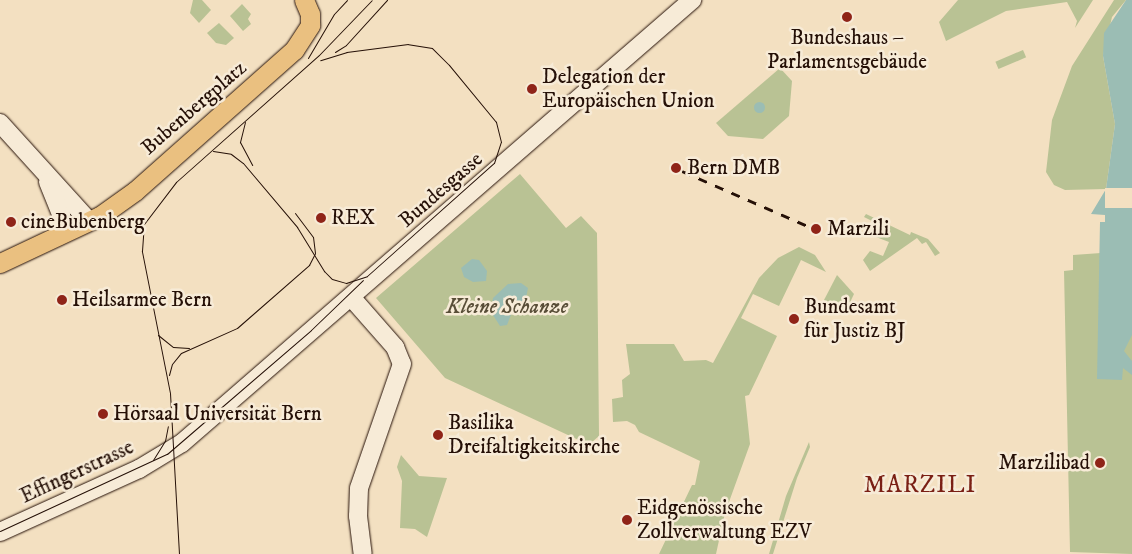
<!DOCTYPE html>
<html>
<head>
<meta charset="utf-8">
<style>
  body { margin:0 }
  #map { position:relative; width:1132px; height:554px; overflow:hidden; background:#f3e0c1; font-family:"IM FELL DW Pica",serif }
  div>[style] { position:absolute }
  .green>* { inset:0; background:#b9c294; transform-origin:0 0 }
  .water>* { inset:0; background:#9bbdb4 }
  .round { border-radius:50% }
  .pier>* { inset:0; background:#f3e0c1; transform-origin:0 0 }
  .roads { filter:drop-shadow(0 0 1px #251007) drop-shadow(0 0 1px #251007) }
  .secondary>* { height:18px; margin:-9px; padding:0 9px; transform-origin:9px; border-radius:9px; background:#f7ebd7 }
  .primary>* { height:19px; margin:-9.5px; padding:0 9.5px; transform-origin:9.5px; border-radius:9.5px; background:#eac080 }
  .tram>* { height:1px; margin:-0.5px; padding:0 0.5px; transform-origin:0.5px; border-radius:0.5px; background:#251007 }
  .rail>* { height:3px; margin-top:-1.5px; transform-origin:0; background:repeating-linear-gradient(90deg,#251007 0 9px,transparent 0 18px) }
  .dots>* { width:14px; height:14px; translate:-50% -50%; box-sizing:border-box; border:2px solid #f7ebd7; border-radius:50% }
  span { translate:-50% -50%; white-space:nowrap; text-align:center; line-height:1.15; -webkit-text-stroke:5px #f7ebd7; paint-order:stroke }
  .poi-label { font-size:21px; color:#251007 }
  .left { translate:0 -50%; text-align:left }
  .right { translate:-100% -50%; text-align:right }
  .street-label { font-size:21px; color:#251007 }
  .park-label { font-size:21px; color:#594e38; font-style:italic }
  .quarter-label { font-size:24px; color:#7a1f14; letter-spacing:1px }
</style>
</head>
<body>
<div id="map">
  <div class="green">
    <div style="clip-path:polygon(193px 0,202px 0,211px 10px,199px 23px,190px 13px)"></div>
    <div style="clip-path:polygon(958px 0,1093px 0,1075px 28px,1077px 21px,1067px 2px,1006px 11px,946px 41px,939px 22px)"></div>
    <div style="clip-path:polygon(1114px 0,1126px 0,1112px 17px,1103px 56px,1115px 124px,1106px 189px,1065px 190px,1054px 185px,1046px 172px,1052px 120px,1072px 66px)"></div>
    <div style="clip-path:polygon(242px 4px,251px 14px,248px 19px,251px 24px,243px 31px,230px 16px)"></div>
    <div style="clip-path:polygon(219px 23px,234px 38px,226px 45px,216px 43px,207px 33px)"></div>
    <div style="left:1023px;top:50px;width:8px;height:30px;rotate:67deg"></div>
    <div style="clip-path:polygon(780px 68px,792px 81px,789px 116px,763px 139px,728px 136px,716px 123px)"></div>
    <div style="clip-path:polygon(520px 174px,566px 228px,581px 216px,597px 233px,599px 436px,591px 443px,583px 442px,445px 378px,376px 298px)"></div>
    <div style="clip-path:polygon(866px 214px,910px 235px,911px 232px,928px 239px,940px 253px,935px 256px,926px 242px,922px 244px,917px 238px,870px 271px,863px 260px,870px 251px,883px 256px,889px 242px,876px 237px,880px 225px,864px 217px)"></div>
    <div style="clip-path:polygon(799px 247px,815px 255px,826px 272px,801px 260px,779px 306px,753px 294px,741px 318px,777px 336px,749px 395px,745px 396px,750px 444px,725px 513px,716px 554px,659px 554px,692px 485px,695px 485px,700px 461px,639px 432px,635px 425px,627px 421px,613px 422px,612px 399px,623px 397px,622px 380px,630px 374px,626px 344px,674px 344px,684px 361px,706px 360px,713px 363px,759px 278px,778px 258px)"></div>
    <div style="clip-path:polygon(1101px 253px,1132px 257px,1132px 554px,1070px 552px,1064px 271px,1073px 270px,1073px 255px)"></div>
    <div style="clip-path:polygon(837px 275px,854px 294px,846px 311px,824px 300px)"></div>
    <div style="clip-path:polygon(809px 442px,810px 447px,797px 478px,773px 554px,769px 554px,786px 496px)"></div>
    <div style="clip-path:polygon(401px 455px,419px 476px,447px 478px,427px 537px,415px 529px,400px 528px,402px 481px,397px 467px)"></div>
  </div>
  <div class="water">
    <div style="clip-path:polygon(1126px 0,1132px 0,1132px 335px,1124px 351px,1132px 361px,1132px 375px,1123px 368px,1122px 380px,1097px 379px,1100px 222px,1105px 222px,1105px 215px,1091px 214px,1106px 189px,1115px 124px,1103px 56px,1104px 33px)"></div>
    <div class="round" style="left:753.5px;top:101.5px;width:11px;height:11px"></div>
    <div style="clip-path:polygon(472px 259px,479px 260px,487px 271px,486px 281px,473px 282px,464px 277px,461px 268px)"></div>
    <div style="clip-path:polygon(521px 283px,528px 288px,526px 298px,512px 312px,507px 325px,500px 326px,491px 312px,493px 298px,508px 284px)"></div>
  </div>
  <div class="pier">
    <div style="left:1105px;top:188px;width:27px;height:20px"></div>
  </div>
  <div class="roads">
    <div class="secondary">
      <div style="left:0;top:123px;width:132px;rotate:47.8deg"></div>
      <div style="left:48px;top:182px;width:35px;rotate:68deg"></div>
      <div style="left:61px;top:215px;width:21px;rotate:95deg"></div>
      <div style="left:351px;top:297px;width:67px;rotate:48.7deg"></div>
      <div style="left:395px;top:347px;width:18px;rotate:68deg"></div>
      <div style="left:402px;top:364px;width:131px;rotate:109.1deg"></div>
      <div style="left:359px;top:488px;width:28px;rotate:92deg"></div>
      <div style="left:358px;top:516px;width:38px;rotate:83deg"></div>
      <div style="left:0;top:532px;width:153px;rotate:-24.4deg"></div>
      <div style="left:139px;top:469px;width:50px;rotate:-31.2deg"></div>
      <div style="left:182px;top:443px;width:676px;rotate:-40.98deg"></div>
    </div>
    <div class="primary">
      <div style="left:0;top:263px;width:110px;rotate:-25.2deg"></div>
      <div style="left:100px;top:216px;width:43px;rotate:-35.5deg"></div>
      <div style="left:135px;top:191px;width:213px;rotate:-41.6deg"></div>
      <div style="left:294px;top:50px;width:30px;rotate:-57deg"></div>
      <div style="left:310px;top:25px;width:11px;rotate:-90deg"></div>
      <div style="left:310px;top:14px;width:15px;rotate:-113deg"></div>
    </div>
  </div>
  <div class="tram">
    <div style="left:335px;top:52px;width:13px;rotate:-32deg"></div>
    <div style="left:346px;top:45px;width:61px;rotate:-47.7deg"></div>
    <div style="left:308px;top:58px;width:51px;rotate:-59.4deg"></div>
    <div style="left:334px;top:14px;width:19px;rotate:-47deg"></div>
    <div style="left:245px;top:122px;width:21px;rotate:104deg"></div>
    <div style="left:240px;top:142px;width:26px;rotate:62deg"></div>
    <div style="left:213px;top:151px;width:18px;rotate:9deg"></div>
    <div style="left:231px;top:154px;width:15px;rotate:37deg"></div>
    <div style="left:243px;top:163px;width:84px;rotate:49.8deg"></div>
    <div style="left:297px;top:227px;width:52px;rotate:58.5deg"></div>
    <div style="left:324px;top:271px;width:11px;rotate:45deg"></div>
    <div style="left:332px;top:279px;width:15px;rotate:16deg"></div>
    <div style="left:346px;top:283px;width:22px;rotate:-18deg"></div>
    <div style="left:367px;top:276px;width:170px;rotate:-41.7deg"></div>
    <div style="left:494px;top:163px;width:22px;rotate:-72deg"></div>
    <div style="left:501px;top:142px;width:21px;rotate:-104deg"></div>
    <div style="left:496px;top:122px;width:74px;rotate:-129.5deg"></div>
    <div style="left:449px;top:65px;width:24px;rotate:-135deg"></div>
    <div style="left:432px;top:48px;width:24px;rotate:-171deg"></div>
    <div style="left:408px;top:44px;width:62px;rotate:172.5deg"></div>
    <div style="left:347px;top:52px;width:28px;rotate:163deg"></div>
    <div style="left:158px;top:335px;width:19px;rotate:39deg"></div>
    <div style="left:173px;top:347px;width:16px;rotate:4deg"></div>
    <div style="left:169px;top:375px;width:11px;rotate:-75deg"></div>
    <div style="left:172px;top:364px;width:14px;rotate:-51deg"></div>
    <div style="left:181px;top:353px;width:61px;rotate:-24.1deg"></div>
    <div style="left:237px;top:328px;width:96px;rotate:-41.2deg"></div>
    <div style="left:309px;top:265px;width:13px;rotate:-63deg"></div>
    <div style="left:315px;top:253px;width:16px;rotate:-97deg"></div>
    <div style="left:313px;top:237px;width:30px;rotate:-127deg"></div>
    <div style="left:153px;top:460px;width:22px;rotate:-58deg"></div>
    <div style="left:165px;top:441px;width:15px;rotate:-79deg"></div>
    <div style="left:0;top:531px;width:184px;rotate:-24.8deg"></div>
    <div style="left:167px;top:454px;width:190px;rotate:-40.7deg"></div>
    <div style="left:311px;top:330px;width:72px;rotate:-43.9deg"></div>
    <div style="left:179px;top:554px;width:161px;rotate:-93.2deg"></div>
    <div style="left:170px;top:393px;width:145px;rotate:-101.2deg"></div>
    <div style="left:142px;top:251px;width:27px;rotate:-86deg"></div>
    <div style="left:144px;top:224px;width:53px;rotate:-52.7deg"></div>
    <div style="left:176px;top:182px;width:191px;rotate:-41.6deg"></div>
    <div style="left:319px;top:55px;width:76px;rotate:-46.1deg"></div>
  </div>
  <div class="rail">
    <div style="left:682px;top:171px;width:140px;rotate:23.6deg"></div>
  </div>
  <div class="dots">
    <div style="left:847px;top:17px;background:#8f2418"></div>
    <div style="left:532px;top:89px;background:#8f2418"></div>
    <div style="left:676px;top:168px;background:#8f2418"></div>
    <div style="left:321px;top:218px;background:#8f2418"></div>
    <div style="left:11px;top:222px;background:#8f2418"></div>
    <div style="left:816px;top:229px;background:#8f2418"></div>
    <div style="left:62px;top:300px;background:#8f2418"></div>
    <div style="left:794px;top:319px;background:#8f2418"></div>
    <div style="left:103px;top:414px;background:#8f2418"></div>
    <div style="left:438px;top:435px;background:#8f2418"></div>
    <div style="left:1100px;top:463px;background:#8f2418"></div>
    <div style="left:627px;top:520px;background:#8f2418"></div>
  </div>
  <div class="poi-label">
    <span style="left:847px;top:50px">Bundeshaus –<br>Parlamentsgebäude</span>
    <span class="left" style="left:542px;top:89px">Delegation der<br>Europäischen Union</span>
    <span class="left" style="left:687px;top:168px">Bern DMB</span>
    <span class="left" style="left:331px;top:218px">REX</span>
    <span class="left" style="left:21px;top:222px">cineBubenberg</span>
    <span class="left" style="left:827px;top:229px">Marzili</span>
    <span class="left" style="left:72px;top:300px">Heilsarmee Bern</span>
    <span class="left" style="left:804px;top:319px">Bundesamt<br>für Justiz BJ</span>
    <span class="left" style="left:113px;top:414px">Hörsaal Universität Bern</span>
    <span class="left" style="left:448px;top:435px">Basilika<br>Dreifaltigkeitskirche</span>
    <span class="right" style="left:1090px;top:463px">Marzilibad</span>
    <span class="left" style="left:637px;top:520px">Eidgenössische<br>Zollverwaltung EZV</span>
  </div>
  <div class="street-label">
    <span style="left:194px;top:108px;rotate:-41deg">Bubenbergplatz</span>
    <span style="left:441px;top:190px;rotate:-41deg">Bundesgasse</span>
    <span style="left:77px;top:472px;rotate:-25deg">Effingerstrasse</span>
  </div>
  <div class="park-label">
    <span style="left:507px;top:307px">Kleine Schanze</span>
  </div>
  <div class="quarter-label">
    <span style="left:920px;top:486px">MARZILI</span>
  </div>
</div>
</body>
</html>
